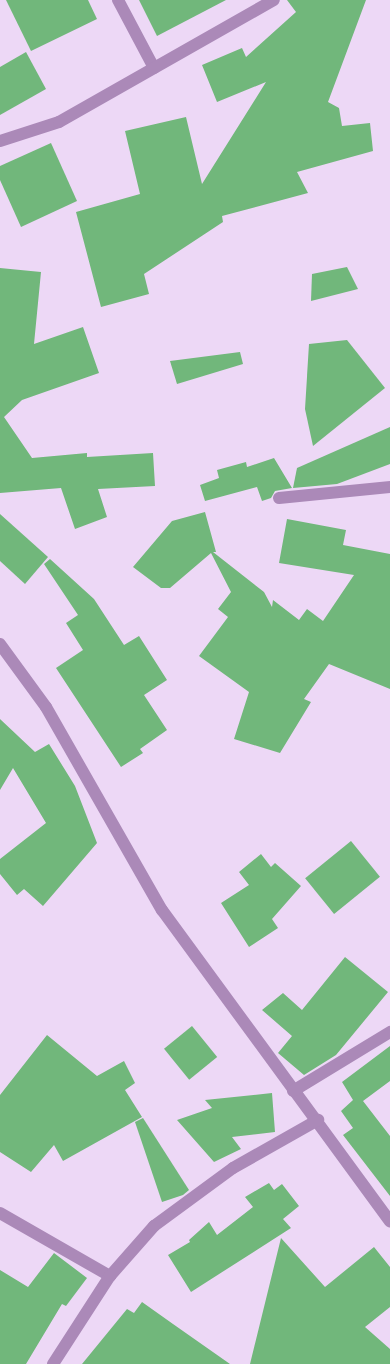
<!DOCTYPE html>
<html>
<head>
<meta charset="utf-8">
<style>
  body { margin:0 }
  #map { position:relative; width:390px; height:1364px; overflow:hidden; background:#edd8f6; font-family:Signika,sans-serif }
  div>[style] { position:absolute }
  .building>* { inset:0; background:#71b77b; transform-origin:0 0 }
  .minor>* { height:12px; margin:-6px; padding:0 6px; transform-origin:6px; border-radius:6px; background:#ab89b8 }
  span { translate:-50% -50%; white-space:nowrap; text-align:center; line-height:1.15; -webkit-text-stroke:4px #f8e7ff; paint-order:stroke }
</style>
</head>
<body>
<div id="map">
  <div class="building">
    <div style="clip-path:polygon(6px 0,88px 0,97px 19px,31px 51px)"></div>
    <div style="clip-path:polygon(139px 0,226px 0,157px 36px)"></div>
    <div style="clip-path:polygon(287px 0,366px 0,328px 102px,339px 108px,342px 126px,370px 123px,373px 151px,297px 172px,308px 193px,222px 216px,223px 222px,144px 274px,149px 294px,101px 307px,76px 212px,140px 194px,125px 131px,186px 117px,202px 184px,266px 82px,217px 102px,202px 65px,242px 48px,246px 57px,296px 12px)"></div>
    <div style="clip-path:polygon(26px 52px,46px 89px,0 115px,0 67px)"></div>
    <div style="clip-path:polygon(51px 143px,77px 201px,21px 227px,0 180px,0 166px)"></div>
    <div style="clip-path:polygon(347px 267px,358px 289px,311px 301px,312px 274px)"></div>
    <div style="clip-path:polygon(0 268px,41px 272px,34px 344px,83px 327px,99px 373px,22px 400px,4px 417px,32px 458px,87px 453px,87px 457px,153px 453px,155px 486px,98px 489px,107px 517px,75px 529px,61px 488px,0 493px)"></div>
    <div style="clip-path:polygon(347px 340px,385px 388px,313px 446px,305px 409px,309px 344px)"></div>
    <div style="clip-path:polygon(240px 352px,243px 364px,177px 384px,170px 361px)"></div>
    <div style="clip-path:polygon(390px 427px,390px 464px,337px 484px,293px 488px,297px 468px)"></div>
    <div style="clip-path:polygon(274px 458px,292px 488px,275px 491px,271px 498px,262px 501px,257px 487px,205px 501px,200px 485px,219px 478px,217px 470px,246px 462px,247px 467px)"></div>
    <div style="clip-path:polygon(205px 512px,216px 552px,213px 552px,264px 592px,272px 607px,273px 600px,299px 620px,307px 609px,323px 621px,354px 575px,279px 563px,287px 519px,346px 530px,343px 545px,390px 554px,390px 689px,329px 664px,304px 699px,311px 702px,280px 753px,234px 739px,249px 692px,199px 656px,228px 617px,218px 609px,231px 592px,211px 553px,170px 588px,161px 588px,133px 567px,172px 521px)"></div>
    <div style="clip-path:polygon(0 514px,48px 557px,25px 584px,0 561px)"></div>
    <div style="clip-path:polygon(50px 559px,94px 599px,124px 645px,139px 636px,167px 680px,144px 695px,167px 730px,140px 749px,143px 753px,121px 767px,56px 668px,83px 650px,66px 623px,78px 615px,44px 564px)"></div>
    <div style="clip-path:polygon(0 719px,35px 752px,49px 744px,75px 786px,97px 843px,43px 906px,24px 889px,17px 895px,0 874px,0 859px,46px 823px,13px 768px,0 790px)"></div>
    <div style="left:351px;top:841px;width:46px;height:59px;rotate:51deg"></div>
    <div style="clip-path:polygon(261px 854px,271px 867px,275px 863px,301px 886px,272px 919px,278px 928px,249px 947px,221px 903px,249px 885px,239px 872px)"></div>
    <div style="clip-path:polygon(345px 957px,388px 992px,336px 1055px,304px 1075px,278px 1053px,292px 1036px,262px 1010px,283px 993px,302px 1010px)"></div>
    <div style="left:192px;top:1026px;width:40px;height:36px;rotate:51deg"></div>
    <div style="clip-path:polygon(47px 1035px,97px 1076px,124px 1061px,135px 1083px,125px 1090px,142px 1117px,63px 1161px,54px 1145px,31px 1172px,0 1152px,0 1095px)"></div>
    <div style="clip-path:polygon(390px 1046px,390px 1081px,363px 1101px,390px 1136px,390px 1196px,343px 1135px,353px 1128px,341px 1111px,353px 1100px,342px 1082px)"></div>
    <div style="clip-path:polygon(272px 1093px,275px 1132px,232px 1137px,241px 1149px,214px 1162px,177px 1120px,212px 1108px,205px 1100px)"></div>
    <div style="clip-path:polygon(143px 1118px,189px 1190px,183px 1195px,162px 1202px,135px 1122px)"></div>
    <div style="clip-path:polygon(269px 1183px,274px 1190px,282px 1184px,299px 1206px,283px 1219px,291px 1228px,191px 1292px,168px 1255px,190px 1242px,189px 1240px,209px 1222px,217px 1235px,253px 1207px,245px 1197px)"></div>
    <div style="clip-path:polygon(281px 1238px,325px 1287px,374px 1247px,390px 1267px,390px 1307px,365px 1327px,390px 1349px,390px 1364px,250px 1364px)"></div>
    <div style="clip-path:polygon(54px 1253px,87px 1278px,66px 1306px,62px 1304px,26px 1364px,0 1364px,0 1270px,28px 1287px)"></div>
    <div style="clip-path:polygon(142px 1302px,173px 1324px,230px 1364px,82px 1364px,127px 1309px,134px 1313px)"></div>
  </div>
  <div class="minor">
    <div style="left:118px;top:0;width:77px;rotate:62.1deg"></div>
    <div style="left:0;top:141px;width:62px;rotate:-17.9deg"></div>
    <div style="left:59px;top:122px;width:247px;rotate:-29.6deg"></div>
    <div style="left:279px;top:498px;width:112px;rotate:-5.7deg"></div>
    <div style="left:0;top:644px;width:78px;rotate:53.9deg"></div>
    <div style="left:46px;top:707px;width:234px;rotate:60.3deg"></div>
    <div style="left:162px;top:910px;width:386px;rotate:53.8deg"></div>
    <div style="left:293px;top:1091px;width:114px;rotate:-31.3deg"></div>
    <div style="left:0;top:1213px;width:127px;rotate:29.8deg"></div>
    <div style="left:53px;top:1364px;width:105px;rotate:-57.1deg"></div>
    <div style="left:110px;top:1276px;width:67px;rotate:-48.7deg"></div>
    <div style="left:154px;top:1226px;width:98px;rotate:-36.3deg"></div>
    <div style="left:233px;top:1168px;width:98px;rotate:-29.5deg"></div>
  </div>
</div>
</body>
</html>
